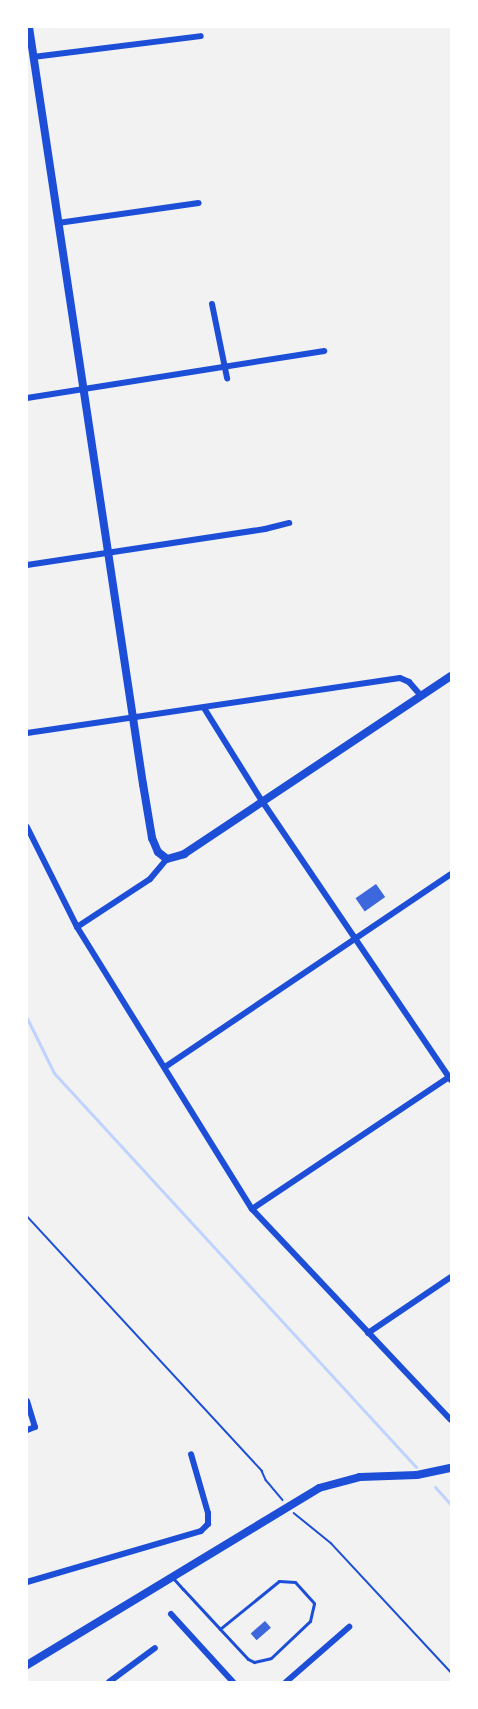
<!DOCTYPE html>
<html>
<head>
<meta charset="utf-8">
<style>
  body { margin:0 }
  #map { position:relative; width:478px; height:1709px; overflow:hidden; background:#f2f2f2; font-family:Overpass,sans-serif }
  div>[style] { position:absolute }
  .stream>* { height:3px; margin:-1.5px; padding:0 1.5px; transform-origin:1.5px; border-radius:1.5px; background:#bfd3fe }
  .building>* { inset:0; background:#3d67dc; transform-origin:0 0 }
  .path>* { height:1.5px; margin:-0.75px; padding:0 0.75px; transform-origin:0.75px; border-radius:0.75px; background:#1d4ed8 }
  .service>* { height:3px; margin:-1.5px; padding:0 1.5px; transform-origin:1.5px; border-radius:1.5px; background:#1d4ed8 }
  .minor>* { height:6px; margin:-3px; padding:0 3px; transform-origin:3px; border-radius:3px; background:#1d4ed8 }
  .tertiary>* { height:8px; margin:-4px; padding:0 4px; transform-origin:4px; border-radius:4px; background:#1d4ed8 }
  span { translate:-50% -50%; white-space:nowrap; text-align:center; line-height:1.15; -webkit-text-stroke:5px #fff; paint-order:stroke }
  .frame { position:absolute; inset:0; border:28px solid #fff; pointer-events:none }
</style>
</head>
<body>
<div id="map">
  <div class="stream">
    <div style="left:27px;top:1018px;width:61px;rotate:63.9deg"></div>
    <div style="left:54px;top:1073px;width:535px;rotate:47.42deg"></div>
    <div style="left:435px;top:1487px;width:24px;rotate:48deg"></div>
  </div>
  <div class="building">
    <div style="left:376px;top:884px;width:16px;height:25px;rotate:55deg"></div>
    <div style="left:265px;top:1621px;width:9px;height:19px;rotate:49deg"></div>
  </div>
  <div class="path">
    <div style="left:27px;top:1216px;width:347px;rotate:47.3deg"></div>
    <div style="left:262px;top:1471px;width:10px;rotate:66deg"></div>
    <div style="left:266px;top:1480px;width:26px;rotate:50deg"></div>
    <div style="left:294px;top:1513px;width:48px;rotate:39deg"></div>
    <div style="left:331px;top:1543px;width:176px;rotate:47.1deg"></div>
  </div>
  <div class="service">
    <div style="left:173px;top:1578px;width:15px;rotate:48deg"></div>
    <div style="left:183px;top:1589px;width:54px;rotate:47.2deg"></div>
    <div style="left:220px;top:1629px;width:41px;rotate:47deg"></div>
    <div style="left:248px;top:1659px;width:7px;rotate:27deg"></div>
    <div style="left:254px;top:1662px;width:17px;rotate:-13deg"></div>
    <div style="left:271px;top:1658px;width:54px;rotate:-43.5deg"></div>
    <div style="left:310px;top:1621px;width:18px;rotate:-77deg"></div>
    <div style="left:314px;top:1603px;width:28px;rotate:-132deg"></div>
    <div style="left:295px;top:1582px;width:16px;rotate:-176deg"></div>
    <div style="left:279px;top:1581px;width:76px;rotate:140.9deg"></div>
  </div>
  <div class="minor">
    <div style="left:33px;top:57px;width:169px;rotate:-7.1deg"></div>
    <div style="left:58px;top:223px;width:142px;rotate:-8.1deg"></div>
    <div style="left:212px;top:304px;width:76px;rotate:78.5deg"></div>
    <div style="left:27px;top:398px;width:301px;rotate:-9deg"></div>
    <div style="left:27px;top:565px;width:241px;rotate:-8.6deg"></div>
    <div style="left:265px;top:529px;width:25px;rotate:-14deg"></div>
    <div style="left:204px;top:708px;width:110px;rotate:58.1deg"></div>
    <div style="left:262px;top:801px;width:337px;rotate:55.9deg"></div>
    <div style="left:27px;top:733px;width:377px;rotate:-8.4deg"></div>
    <div style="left:400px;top:678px;width:10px;rotate:24deg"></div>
    <div style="left:409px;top:682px;width:18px;rotate:49deg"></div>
    <div style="left:27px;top:827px;width:112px;rotate:63.4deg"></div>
    <div style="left:77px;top:927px;width:332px;rotate:58.2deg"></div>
    <div style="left:252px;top:1209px;width:290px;rotate:46.7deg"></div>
    <div style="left:77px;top:927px;width:87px;rotate:-33.3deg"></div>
    <div style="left:150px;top:879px;width:26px;rotate:-50deg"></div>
    <div style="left:165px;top:1067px;width:345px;rotate:-34deg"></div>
    <div style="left:252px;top:1209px;width:239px;rotate:-33.8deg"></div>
    <div style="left:368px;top:1333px;width:100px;rotate:-34deg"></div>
    <div style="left:27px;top:1401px;width:27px;rotate:73deg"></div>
    <div style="left:35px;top:1427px;width:9px;rotate:159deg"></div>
    <div style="left:27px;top:1582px;width:181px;rotate:-16.3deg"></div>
    <div style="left:201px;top:1531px;width:10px;rotate:-45deg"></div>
    <div style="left:208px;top:1524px;width:11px;rotate:-90deg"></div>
    <div style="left:208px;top:1513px;width:61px;rotate:-106.1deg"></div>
    <div style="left:171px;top:1614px;width:92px;rotate:47.6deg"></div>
    <div style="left:109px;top:1682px;width:57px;rotate:-36.5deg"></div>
    <div style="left:286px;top:1682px;width:84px;rotate:-41.1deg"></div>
  </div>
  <div class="tertiary">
    <div style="left:29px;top:27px;width:766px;rotate:81.44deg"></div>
    <div style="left:143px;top:784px;width:55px;rotate:80.5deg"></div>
    <div style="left:152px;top:838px;width:15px;rotate:67deg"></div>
    <div style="left:158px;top:852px;width:11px;rotate:38deg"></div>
    <div style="left:167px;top:859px;width:18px;rotate:-16deg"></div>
    <div style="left:184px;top:854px;width:321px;rotate:-33.7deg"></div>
    <div style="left:27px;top:1665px;width:341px;rotate:-31.2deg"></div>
    <div style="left:319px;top:1488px;width:42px;rotate:-15deg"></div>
    <div style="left:360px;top:1477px;width:57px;rotate:-2deg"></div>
    <div style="left:417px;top:1475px;width:35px;rotate:-12deg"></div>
  </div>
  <div class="frame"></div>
</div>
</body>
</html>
